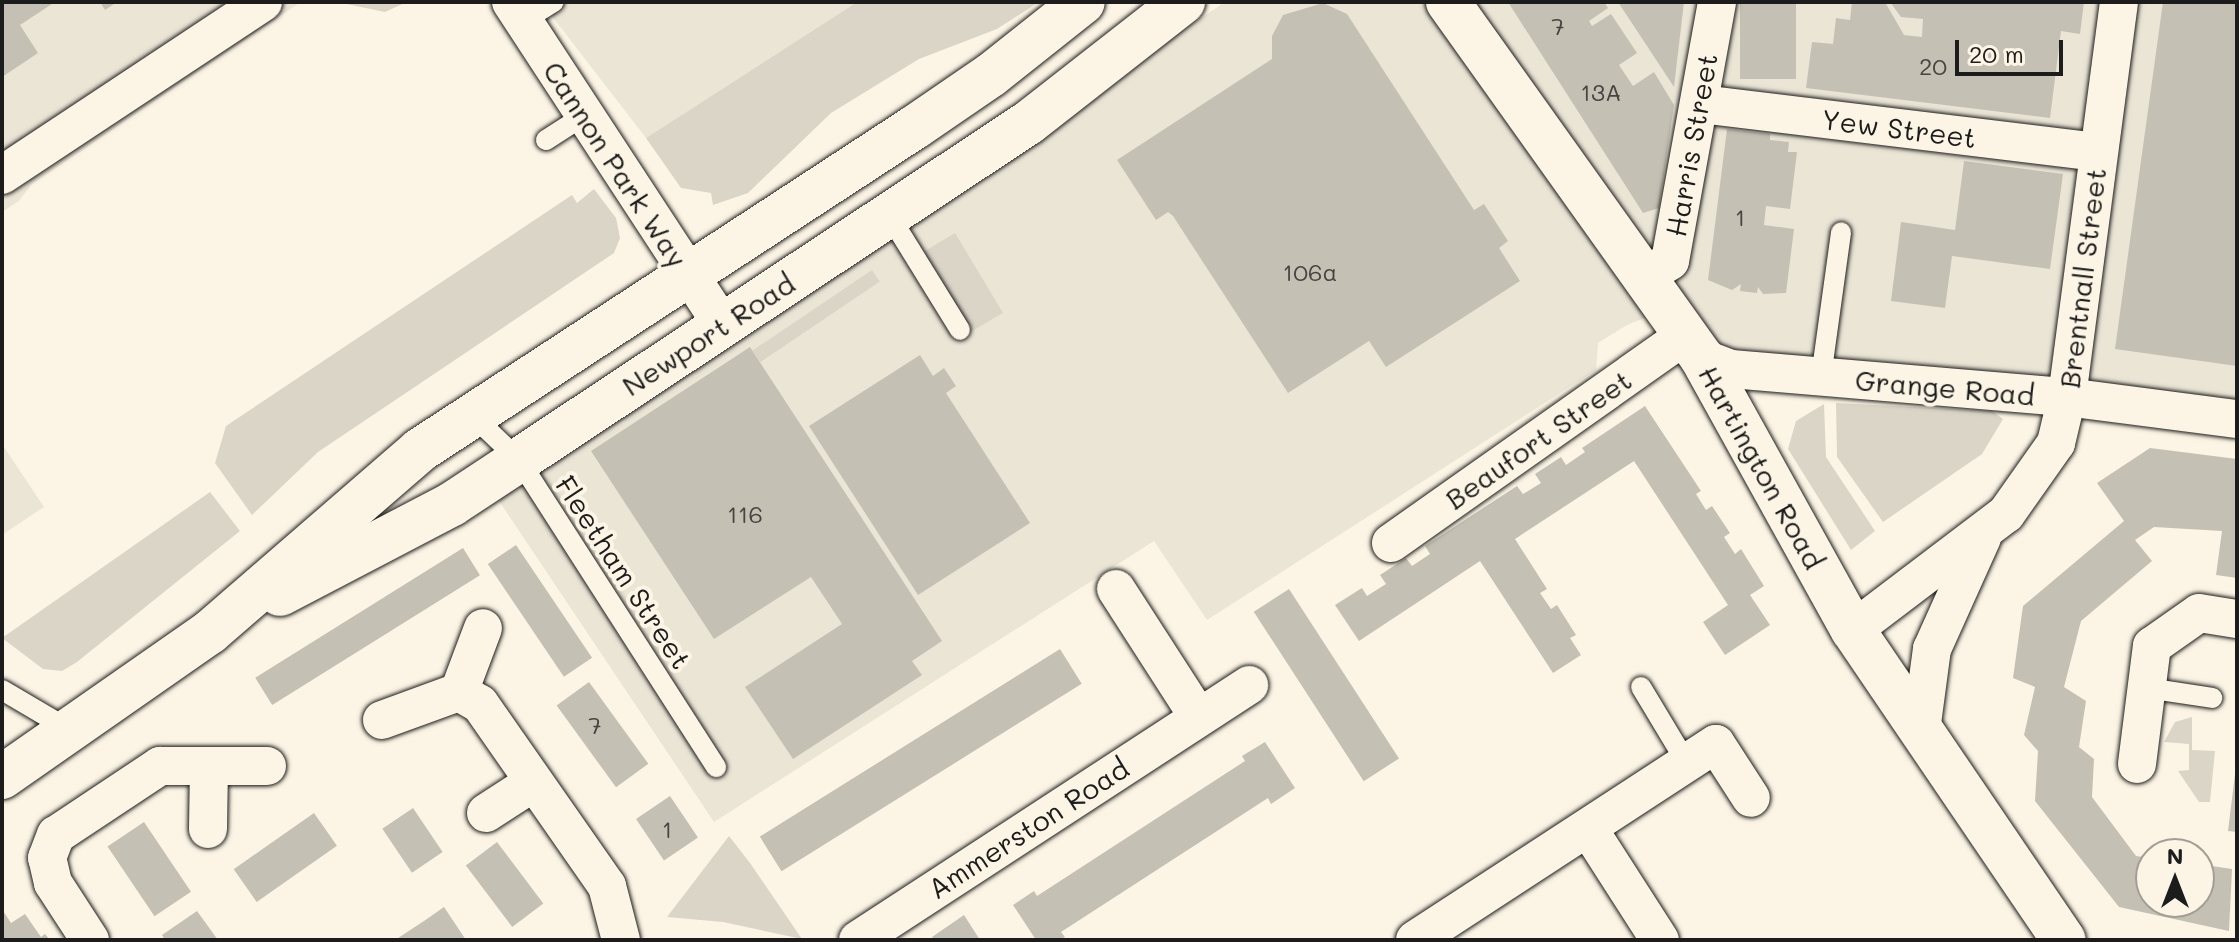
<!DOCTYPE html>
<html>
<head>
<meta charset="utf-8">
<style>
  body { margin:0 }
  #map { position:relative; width:2239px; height:942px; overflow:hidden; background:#fcf5e5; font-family:Mali,sans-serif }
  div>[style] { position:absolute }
  .built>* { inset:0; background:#ebe5d6 }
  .green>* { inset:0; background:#dbd5c8; transform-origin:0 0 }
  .building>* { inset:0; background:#c4c0b3; transform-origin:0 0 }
  .roads { filter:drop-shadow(0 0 2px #1c1c1c) drop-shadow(0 0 2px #1c1c1c) }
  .service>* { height:20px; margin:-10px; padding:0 10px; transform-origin:10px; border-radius:10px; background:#fcf5e5 }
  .minor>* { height:38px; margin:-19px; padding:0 19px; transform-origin:19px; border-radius:19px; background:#fcf5e5 }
  .secondary>* { height:44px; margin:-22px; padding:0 22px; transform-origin:22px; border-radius:22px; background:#fcf5e5 }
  span { translate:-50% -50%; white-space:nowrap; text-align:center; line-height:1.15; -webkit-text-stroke:8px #fcf5e5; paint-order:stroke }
  .number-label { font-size:24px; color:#464542 }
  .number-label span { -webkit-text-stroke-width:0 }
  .street-label { font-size:28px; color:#1c1c1c }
  .frame { position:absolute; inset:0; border:4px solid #1c1c1c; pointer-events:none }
  .north { position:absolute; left:2135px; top:838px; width:80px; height:80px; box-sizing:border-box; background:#fcf5e5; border:2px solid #a29e95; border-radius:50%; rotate:0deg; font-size:22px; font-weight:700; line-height:32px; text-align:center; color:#1c1c1c }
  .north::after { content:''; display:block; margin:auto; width:28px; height:36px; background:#1c1c1c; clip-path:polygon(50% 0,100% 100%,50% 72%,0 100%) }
  .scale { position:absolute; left:1955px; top:40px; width:108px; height:36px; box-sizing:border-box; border:4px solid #1c1c1c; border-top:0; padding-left:10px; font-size:24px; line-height:28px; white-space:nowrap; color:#1c1c1c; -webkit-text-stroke:6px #fcf5e5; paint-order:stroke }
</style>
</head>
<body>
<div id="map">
  <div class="built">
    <div style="clip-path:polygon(2px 2px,301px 2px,31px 185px,19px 201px,2px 212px)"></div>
    <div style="clip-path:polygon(541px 2px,857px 2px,646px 138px)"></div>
    <div style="clip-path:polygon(1225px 2px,2237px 2px,2237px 419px,1731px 369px,1688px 301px,1627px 325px,1598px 343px,1596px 370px,1207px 620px,1154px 541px,714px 822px,495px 495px)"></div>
    <div style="clip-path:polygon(2px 444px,44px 507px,2px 535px)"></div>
  </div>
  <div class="green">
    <div style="clip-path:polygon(337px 2px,407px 2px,385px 12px)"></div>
    <div style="clip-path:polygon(857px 2px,1039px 2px,997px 29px,919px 59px,831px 113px,748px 193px,713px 205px,711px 193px,681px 188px,646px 138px)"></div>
    <div style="clip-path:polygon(594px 189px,616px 218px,620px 238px,614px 253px,318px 452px,252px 515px,215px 463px,226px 426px,572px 195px,577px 203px)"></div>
    <div style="left:955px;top:233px;width:93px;height:38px;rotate:59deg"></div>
    <div style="left:872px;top:270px;width:14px;height:144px;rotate:56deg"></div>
    <div style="clip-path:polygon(1836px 403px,1992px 411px,2003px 419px,1982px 454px,1883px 522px,1837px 457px)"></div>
    <div style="clip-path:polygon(1824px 404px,1826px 457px,1875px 531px,1851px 550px,1788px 449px,1796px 421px)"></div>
    <div style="clip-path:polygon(210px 492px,240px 531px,77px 662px,62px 671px,43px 669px,2px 638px)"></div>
    <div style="clip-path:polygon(2192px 717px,2192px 750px,2215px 751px,2210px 802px,2199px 802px,2178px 771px,2189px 770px,2189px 744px,2164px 742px,2175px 722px)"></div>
    <div style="clip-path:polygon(729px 836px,750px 863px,802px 939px,723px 922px,667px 917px)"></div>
  </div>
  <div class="building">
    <div style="clip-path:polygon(2px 2px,55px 2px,20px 25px,38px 53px,2px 77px)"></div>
    <div style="clip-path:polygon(100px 2px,117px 2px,105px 10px)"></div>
    <div style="clip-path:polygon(1508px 2px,1604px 2px,1608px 8px,1589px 21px,1592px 26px,1611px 14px,1637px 53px,1619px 65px,1633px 86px,1654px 72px,1674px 105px,1659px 208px,1643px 213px)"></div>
    <div style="clip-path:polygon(1618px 2px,1684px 2px,1674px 87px)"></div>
    <div style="left:1740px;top:2px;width:56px;height:77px"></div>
    <div style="clip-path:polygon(1852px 2px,1885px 2px,1904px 35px,1922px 37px,1923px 19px,1901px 17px,1890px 2px,2084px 2px,2080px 34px,2061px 31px,2050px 118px,1806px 88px,1812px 42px,1833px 44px,1836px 18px,1850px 20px)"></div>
    <div style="clip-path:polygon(2163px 2px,2237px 2px,2237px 366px,2115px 349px)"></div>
    <div style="clip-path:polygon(1323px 3px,1347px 14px,1474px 210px,1484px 204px,1508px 241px,1499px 248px,1520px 281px,1386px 367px,1369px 341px,1288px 393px,1173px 216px,1168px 212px,1156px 220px,1117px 160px,1272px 59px,1272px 36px,1283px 15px)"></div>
    <div style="clip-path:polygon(1727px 129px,1770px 134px,1770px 140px,1789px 142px,1788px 152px,1797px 152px,1790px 209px,1766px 206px,1764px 225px,1794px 229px,1786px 293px,1763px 294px,1758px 287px,1757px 293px,1740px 291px,1741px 284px,1732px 290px,1708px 280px)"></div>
    <div style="clip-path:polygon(1964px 161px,2063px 174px,2050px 269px,1952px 256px,1945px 308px,1891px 301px,1901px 222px,1955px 230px)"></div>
    <div style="clip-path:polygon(750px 347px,942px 641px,912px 661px,922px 675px,793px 759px,745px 687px,842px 624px,811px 577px,714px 639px,591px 451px)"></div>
    <div style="clip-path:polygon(920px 355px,933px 376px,944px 368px,956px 386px,946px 393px,1030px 523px,918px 595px,809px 426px)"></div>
    <div style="clip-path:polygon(1645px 406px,1701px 491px,1696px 494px,1706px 510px,1712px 506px,1730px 533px,1724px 537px,1735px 554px,1741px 549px,1764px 586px,1750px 595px,1770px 625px,1725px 655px,1703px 622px,1728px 605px,1634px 461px,1515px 539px,1547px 589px,1540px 593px,1551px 609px,1557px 605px,1576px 635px,1570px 638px,1581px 655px,1553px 673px,1480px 561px,1359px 641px,1335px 605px,1362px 588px,1367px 596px,1386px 584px,1380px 575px,1406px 558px,1412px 566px,1430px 554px,1425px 546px,1517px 486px,1523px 494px,1541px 483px,1535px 474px,1561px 457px,1566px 465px,1585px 452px,1582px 448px)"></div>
    <div style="clip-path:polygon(2150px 448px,2237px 459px,2237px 578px,2216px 575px,2222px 531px,2154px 527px,2135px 540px,2152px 561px,2081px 621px,2064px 687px,2086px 701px,2079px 747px,2094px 759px,2092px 797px,2136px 856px,2151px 858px,2151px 902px,2199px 902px,2199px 864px,2232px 869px,2229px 931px,2119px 907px,2035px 801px,2038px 751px,2024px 735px,2035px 687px,2013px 678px,2023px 606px,2124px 521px,2097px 483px)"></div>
    <div style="left:516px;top:545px;width:136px;height:34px;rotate:56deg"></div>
    <div style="left:463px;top:548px;width:32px;height:245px;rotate:58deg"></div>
    <div style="left:1289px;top:589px;width:202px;height:42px;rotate:57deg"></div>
    <div style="left:1060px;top:649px;width:41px;height:354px;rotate:58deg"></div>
    <div style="left:589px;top:682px;width:101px;height:40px;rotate:54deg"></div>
    <div style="clip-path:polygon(1265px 742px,1295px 788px,1271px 804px,1268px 798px,1061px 932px,1065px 937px,1059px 940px,1036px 940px,1013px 905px,1034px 891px,1037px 896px,1245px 761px,1242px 756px)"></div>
    <div style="clip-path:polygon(2235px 774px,2237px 774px,2237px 832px,2228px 831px)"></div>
    <div style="left:670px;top:796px;width:50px;height:41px;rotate:56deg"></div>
    <div style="left:413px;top:808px;width:53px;height:37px;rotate:56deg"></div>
    <div style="left:314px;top:813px;width:40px;height:98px;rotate:55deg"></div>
    <div style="left:144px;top:822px;width:84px;height:44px;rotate:56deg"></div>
    <div style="left:497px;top:842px;width:77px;height:39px;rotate:53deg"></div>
    <div style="clip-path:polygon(444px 907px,466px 940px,395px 940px,424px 921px)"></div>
    <div style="clip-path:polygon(2px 909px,11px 923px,25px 914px,41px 937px,45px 934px,50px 940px,2px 940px)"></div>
    <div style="clip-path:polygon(197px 911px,218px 940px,165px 940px,162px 935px)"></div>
    <div style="clip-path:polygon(964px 915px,980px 940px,934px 940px,932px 937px)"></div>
  </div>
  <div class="roads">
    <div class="service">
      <div style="left:523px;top:21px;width:36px;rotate:-32deg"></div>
      <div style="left:546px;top:140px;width:46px;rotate:-32.7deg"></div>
      <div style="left:889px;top:215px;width:135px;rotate:58.3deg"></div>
      <div style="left:1821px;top:377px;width:146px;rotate:-82.1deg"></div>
      <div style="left:473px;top:416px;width:64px;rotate:43.7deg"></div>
      <div style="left:519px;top:460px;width:365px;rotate:57.3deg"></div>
      <div style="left:1641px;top:687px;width:87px;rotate:59deg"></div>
      <div style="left:2147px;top:688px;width:66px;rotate:8.7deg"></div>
      <div style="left:2px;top:690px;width:79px;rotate:30.5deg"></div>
    </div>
    <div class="minor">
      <div style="left:511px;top:2px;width:386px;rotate:56.8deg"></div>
      <div style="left:1700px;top:104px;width:401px;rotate:6.9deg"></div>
      <div style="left:2px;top:175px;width:313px;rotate:-33.5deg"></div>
      <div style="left:1646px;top:276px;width:28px;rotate:-32deg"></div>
      <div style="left:1670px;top:261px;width:263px;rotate:-79.7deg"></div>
      <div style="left:1702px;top:358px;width:31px;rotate:21deg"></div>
      <div style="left:1731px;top:369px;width:337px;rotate:4.8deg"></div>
      <div style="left:2067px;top:397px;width:171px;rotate:7.4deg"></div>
      <div style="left:1391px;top:543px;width:359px;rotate:-35.2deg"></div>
      <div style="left:1116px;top:589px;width:151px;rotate:57.2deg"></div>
      <div style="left:1853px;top:630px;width:192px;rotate:-37.2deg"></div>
      <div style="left:2006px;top:514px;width:87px;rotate:-54.8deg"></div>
      <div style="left:2056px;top:443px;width:47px;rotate:-76.6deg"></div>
      <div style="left:2067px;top:397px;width:398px;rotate:-82.5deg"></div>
      <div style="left:459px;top:692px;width:24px;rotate:30deg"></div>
      <div style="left:480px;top:704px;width:222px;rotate:55.1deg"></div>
      <div style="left:607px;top:886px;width:56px;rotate:75.5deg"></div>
      <div style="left:382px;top:720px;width:82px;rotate:-20deg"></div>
      <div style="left:459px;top:692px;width:68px;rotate:-69.4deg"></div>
      <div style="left:1921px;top:731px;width:83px;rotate:-82.4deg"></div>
      <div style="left:1932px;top:649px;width:122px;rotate:-65.8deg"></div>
      <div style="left:2137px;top:764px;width:119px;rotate:-82.8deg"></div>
      <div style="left:2152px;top:646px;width:57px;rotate:-35.1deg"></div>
      <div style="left:2199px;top:613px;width:38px;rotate:9deg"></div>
      <div style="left:486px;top:813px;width:57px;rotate:-32.9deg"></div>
      <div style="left:1588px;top:828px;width:133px;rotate:57.3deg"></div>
      <div style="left:208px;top:829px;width:62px;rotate:-89.1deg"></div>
      <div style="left:90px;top:940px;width:68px;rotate:-123deg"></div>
      <div style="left:53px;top:883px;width:26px;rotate:-103deg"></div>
      <div style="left:47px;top:858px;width:25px;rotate:-69deg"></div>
      <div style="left:56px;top:835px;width:125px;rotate:-33.6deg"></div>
      <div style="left:160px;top:766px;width:107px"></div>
      <div style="left:858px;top:940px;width:467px;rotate:-33.1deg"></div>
      <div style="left:1415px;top:940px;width:359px;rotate:-33.1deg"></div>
      <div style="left:1716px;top:744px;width:64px;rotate:57.1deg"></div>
    </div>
    <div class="secondary">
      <div style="left:1448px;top:2px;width:437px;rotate:54.5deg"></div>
      <div style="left:1702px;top:358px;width:311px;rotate:61deg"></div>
      <div style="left:1853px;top:630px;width:375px;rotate:55.8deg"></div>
      <div style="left:280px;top:594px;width:194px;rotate:-27.6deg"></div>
      <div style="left:452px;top:504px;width:80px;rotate:-33.3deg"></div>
      <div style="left:519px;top:460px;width:610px;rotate:-33.51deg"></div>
      <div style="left:1028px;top:123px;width:197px;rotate:-38deg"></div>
      <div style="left:2px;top:777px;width:254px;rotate:-34.9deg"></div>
      <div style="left:210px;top:632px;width:278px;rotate:-40.9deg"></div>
      <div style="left:420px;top:450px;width:591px;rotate:-33.13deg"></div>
      <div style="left:915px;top:127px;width:92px;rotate:-34.4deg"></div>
      <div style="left:991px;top:75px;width:117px;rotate:-38.4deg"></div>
    </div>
  </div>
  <div class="number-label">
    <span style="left:1558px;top:26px">7</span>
    <span style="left:1933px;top:66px">20</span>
    <span style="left:1601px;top:92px">13A</span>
    <span style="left:1740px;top:217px">1</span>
    <span style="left:1310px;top:272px">106a</span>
    <span style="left:745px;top:514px">116</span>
    <span style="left:595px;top:725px">7</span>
    <span style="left:667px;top:829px">1</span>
  </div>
  <div class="street-label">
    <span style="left:1899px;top:128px;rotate:7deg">Yew Street</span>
    <span style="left:1691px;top:145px;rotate:-80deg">Harris Street</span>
    <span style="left:616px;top:164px;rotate:57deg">Cannon Park Way</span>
    <span style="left:2082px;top:278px;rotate:-83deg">Brentnall Street</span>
    <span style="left:708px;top:334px;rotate:-33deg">Newport Road</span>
    <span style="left:1945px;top:387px;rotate:5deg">Grange Road</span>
    <span style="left:1538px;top:439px;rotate:-35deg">Beaufort Street</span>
    <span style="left:1762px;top:467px;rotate:61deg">Hartington Road</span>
    <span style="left:624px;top:572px;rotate:57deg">Fleetham Street</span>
    <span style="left:1028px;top:828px;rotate:-33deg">Ammerston Road</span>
  </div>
  <div class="frame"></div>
  <div class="north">N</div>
  <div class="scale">20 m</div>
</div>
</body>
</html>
